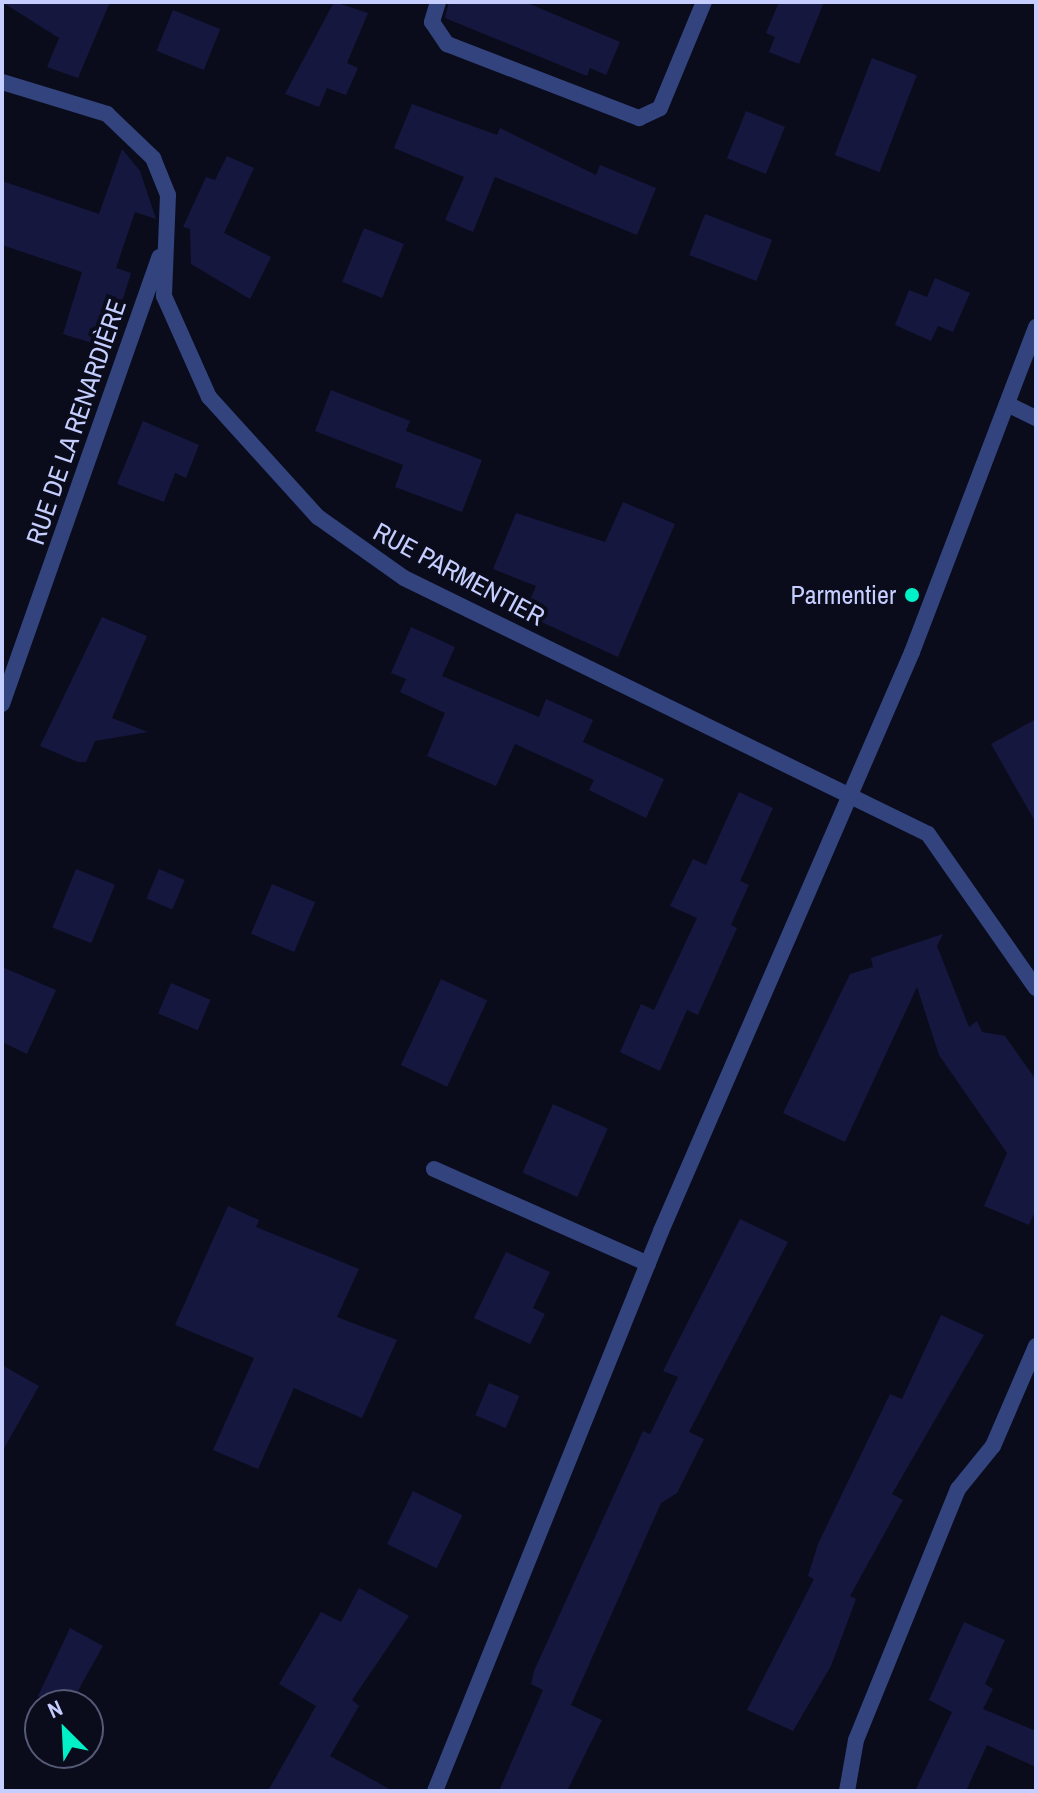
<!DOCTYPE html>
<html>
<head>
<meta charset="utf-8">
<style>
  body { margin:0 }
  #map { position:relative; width:1038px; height:1793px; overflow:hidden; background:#0a0c1c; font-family:"Archivo Narrow",sans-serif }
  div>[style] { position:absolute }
  .building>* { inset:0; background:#15173e; transform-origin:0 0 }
  .minor>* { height:16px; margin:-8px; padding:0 8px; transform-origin:8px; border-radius:8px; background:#32437e }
  .tertiary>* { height:16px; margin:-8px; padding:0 8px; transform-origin:8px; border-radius:8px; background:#32437e }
  .dots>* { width:22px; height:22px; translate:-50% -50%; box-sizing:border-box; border:4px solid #0a0c1c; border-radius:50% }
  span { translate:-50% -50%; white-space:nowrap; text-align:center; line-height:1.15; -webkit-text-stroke:8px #0a0c1c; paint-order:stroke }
  .street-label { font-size:26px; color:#c5ceff }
  .poi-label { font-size:26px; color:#c5ceff }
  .right { translate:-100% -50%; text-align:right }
  .frame { position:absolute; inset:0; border:4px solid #c5ceff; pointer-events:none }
  .north { position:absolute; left:24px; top:1689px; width:80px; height:80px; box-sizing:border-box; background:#0a0c1c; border:2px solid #555a77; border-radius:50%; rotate:336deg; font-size:22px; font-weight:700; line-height:32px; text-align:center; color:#c5ceff }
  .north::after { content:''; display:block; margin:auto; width:28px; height:36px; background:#00f0c8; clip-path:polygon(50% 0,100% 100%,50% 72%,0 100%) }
</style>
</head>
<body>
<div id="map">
  <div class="building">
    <div style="clip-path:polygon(2px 2px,110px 2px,78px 78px,47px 67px,59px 38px)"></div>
    <div style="clip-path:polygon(334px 2px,368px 13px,347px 63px,358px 68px,346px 95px,327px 88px,319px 107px,285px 94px)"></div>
    <div style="clip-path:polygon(449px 2px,525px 2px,620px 42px,606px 75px,590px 68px,587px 76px,445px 18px)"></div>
    <div style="clip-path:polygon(779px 2px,824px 2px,799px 64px,769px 52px,775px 37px,766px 33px)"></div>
    <div style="left:173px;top:10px;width:51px;height:44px;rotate:22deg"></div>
    <div style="left:872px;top:58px;width:48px;height:104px;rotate:21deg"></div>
    <div style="clip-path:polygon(412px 104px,497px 135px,500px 128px,596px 175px,600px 165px,656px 188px,637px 235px,495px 177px,473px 232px,445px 220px,464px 177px,394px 148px)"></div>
    <div style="left:746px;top:111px;width:42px;height:51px;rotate:22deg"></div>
    <div style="clip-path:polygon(122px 149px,140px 171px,156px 219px,135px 212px,116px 268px,131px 273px,108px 348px,63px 334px,82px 272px,2px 245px,2px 181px,99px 214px)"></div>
    <div style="clip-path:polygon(227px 156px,254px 168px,224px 233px,271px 257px,250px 299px,191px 264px,190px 229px,183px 227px,206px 177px,215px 180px)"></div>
    <div style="left:705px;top:214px;width:72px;height:44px;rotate:21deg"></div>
    <div style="left:364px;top:228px;width:43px;height:58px;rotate:22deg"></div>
    <div style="clip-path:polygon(935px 278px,970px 293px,953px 332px,938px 326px,931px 341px,895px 325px,909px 290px,927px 297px)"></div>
    <div style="clip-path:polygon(331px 390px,410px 421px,406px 431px,482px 460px,462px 512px,395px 487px,403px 465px,315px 431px)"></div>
    <div style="clip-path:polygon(143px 421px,199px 445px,186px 478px,175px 473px,164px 502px,117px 484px)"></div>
    <div style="clip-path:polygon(623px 502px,675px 524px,618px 657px,524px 614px,536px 586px,493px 569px,516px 513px,605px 542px)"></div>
    <div style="clip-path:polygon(102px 617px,147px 636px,112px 718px,148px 732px,95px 741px,86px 762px,78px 762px,40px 746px)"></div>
    <div style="clip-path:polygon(411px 627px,455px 647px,442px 676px,539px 717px,546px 699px,593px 720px,583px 742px,664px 779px,646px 818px,589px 790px,594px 780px,515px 744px,496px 786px,427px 756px,445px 713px,400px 692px,406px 679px,391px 673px)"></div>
    <div style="clip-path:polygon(1036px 719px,1036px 823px,991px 744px)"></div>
    <div style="clip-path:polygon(739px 792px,773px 808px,740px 881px,749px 885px,731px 925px,737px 928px,698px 1015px,687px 1010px,660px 1071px,620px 1052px,641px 1004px,654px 1010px,697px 918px,670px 906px,693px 859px,706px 865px)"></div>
    <div style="left:76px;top:869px;width:42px;height:63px;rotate:22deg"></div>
    <div style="left:159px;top:869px;width:28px;height:32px;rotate:23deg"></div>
    <div style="left:272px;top:884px;width:47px;height:54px;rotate:23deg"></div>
    <div style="clip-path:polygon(943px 934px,937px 946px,969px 1027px,977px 1021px,982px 1032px,1005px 1036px,1036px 1080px,1036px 1209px,1029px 1225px,984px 1206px,1007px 1153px,939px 1055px,917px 987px,845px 1142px,783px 1113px,850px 974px,873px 967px,871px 958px)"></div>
    <div style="clip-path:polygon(2px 967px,56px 990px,27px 1054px,2px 1042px)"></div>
    <div style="left:441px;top:979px;width:51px;height:95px;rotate:25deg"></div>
    <div style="left:171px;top:983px;width:43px;height:33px;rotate:23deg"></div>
    <div style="left:553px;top:1104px;width:60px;height:75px;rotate:24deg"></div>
    <div style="clip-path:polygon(228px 1206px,259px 1220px,256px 1227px,359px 1269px,337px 1317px,397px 1340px,362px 1418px,294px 1388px,258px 1469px,213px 1450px,254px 1358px,175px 1325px)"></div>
    <div style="clip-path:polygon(740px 1219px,788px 1242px,689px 1432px,704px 1439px,677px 1493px,661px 1503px,571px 1705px,602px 1720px,567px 1791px,499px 1791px,543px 1690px,531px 1684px,534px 1671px,643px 1431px,650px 1434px,678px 1377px,663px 1371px)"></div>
    <div style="clip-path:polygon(506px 1252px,550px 1272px,533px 1308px,545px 1314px,530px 1344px,474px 1318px)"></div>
    <div style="clip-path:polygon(941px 1315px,984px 1335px,892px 1494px,903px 1500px,850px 1596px,856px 1599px,831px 1666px,793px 1731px,747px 1710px,814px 1579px,808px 1576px,818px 1544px,890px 1394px,902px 1399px)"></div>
    <div style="clip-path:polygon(2px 1365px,39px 1386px,2px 1452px)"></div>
    <div style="left:489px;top:1383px;width:33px;height:35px;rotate:23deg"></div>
    <div style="left:413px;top:1491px;width:55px;height:59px;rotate:26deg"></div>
    <div style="clip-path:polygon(359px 1588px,409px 1616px,352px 1700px,359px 1706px,330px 1756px,393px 1791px,268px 1791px,316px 1706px,279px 1684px,321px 1612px,341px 1622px)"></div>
    <div style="clip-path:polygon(964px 1622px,1005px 1640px,985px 1684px,993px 1689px,983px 1709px,1036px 1731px,1036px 1767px,987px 1745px,966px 1791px,915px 1791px,952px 1712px,929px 1700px)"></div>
    <div style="clip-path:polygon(70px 1628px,103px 1646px,70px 1705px,55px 1705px,38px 1696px)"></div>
  </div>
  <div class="minor">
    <div style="left:438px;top:2px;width:21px;rotate:107deg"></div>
    <div style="left:432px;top:22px;width:27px;rotate:56deg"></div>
    <div style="left:447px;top:44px;width:206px;rotate:21.1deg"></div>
    <div style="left:639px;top:118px;width:23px;rotate:-25deg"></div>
    <div style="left:660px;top:108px;width:115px;rotate:-67.5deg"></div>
    <div style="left:2px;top:82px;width:110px;rotate:16.9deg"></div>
    <div style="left:107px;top:114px;width:64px;rotate:43.7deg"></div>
    <div style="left:153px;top:158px;width:40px;rotate:68deg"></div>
    <div style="left:168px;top:195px;width:101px;rotate:92.3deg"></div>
    <div style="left:164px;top:296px;width:111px;rotate:66deg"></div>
    <div style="left:209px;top:397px;width:162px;rotate:47.8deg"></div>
    <div style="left:318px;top:517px;width:105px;rotate:35.3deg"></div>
    <div style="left:404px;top:578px;width:583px;rotate:26.04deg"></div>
    <div style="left:928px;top:834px;width:188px;rotate:55deg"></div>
    <div style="left:1007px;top:404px;width:32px;rotate:26deg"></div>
    <div style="left:2px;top:704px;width:474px;rotate:-70.6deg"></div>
    <div style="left:434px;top:1169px;width:234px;rotate:23.9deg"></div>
    <div style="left:847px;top:1791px;width:52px;rotate:-80deg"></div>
    <div style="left:856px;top:1740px;width:271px;rotate:-67.9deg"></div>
    <div style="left:958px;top:1489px;width:55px;rotate:-50.9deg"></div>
    <div style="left:993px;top:1446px;width:109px;rotate:-66.7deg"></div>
  </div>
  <div class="tertiary">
    <div style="left:435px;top:1791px;width:604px;rotate:-68.02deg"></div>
    <div style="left:661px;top:1231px;width:631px;rotate:-66.56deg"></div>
    <div style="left:912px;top:652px;width:348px;rotate:-69.1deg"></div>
  </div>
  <div class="dots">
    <div style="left:912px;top:595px;background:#00f0c8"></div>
  </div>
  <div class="street-label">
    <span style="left:76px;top:422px;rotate:-71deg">RUE DE LA RENARDIÈRE</span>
    <span style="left:459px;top:574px;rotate:28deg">RUE PARMENTIER</span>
  </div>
  <div class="poi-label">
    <span class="right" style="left:896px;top:595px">Parmentier</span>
  </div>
  <div class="frame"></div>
  <div class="north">N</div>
</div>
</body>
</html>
